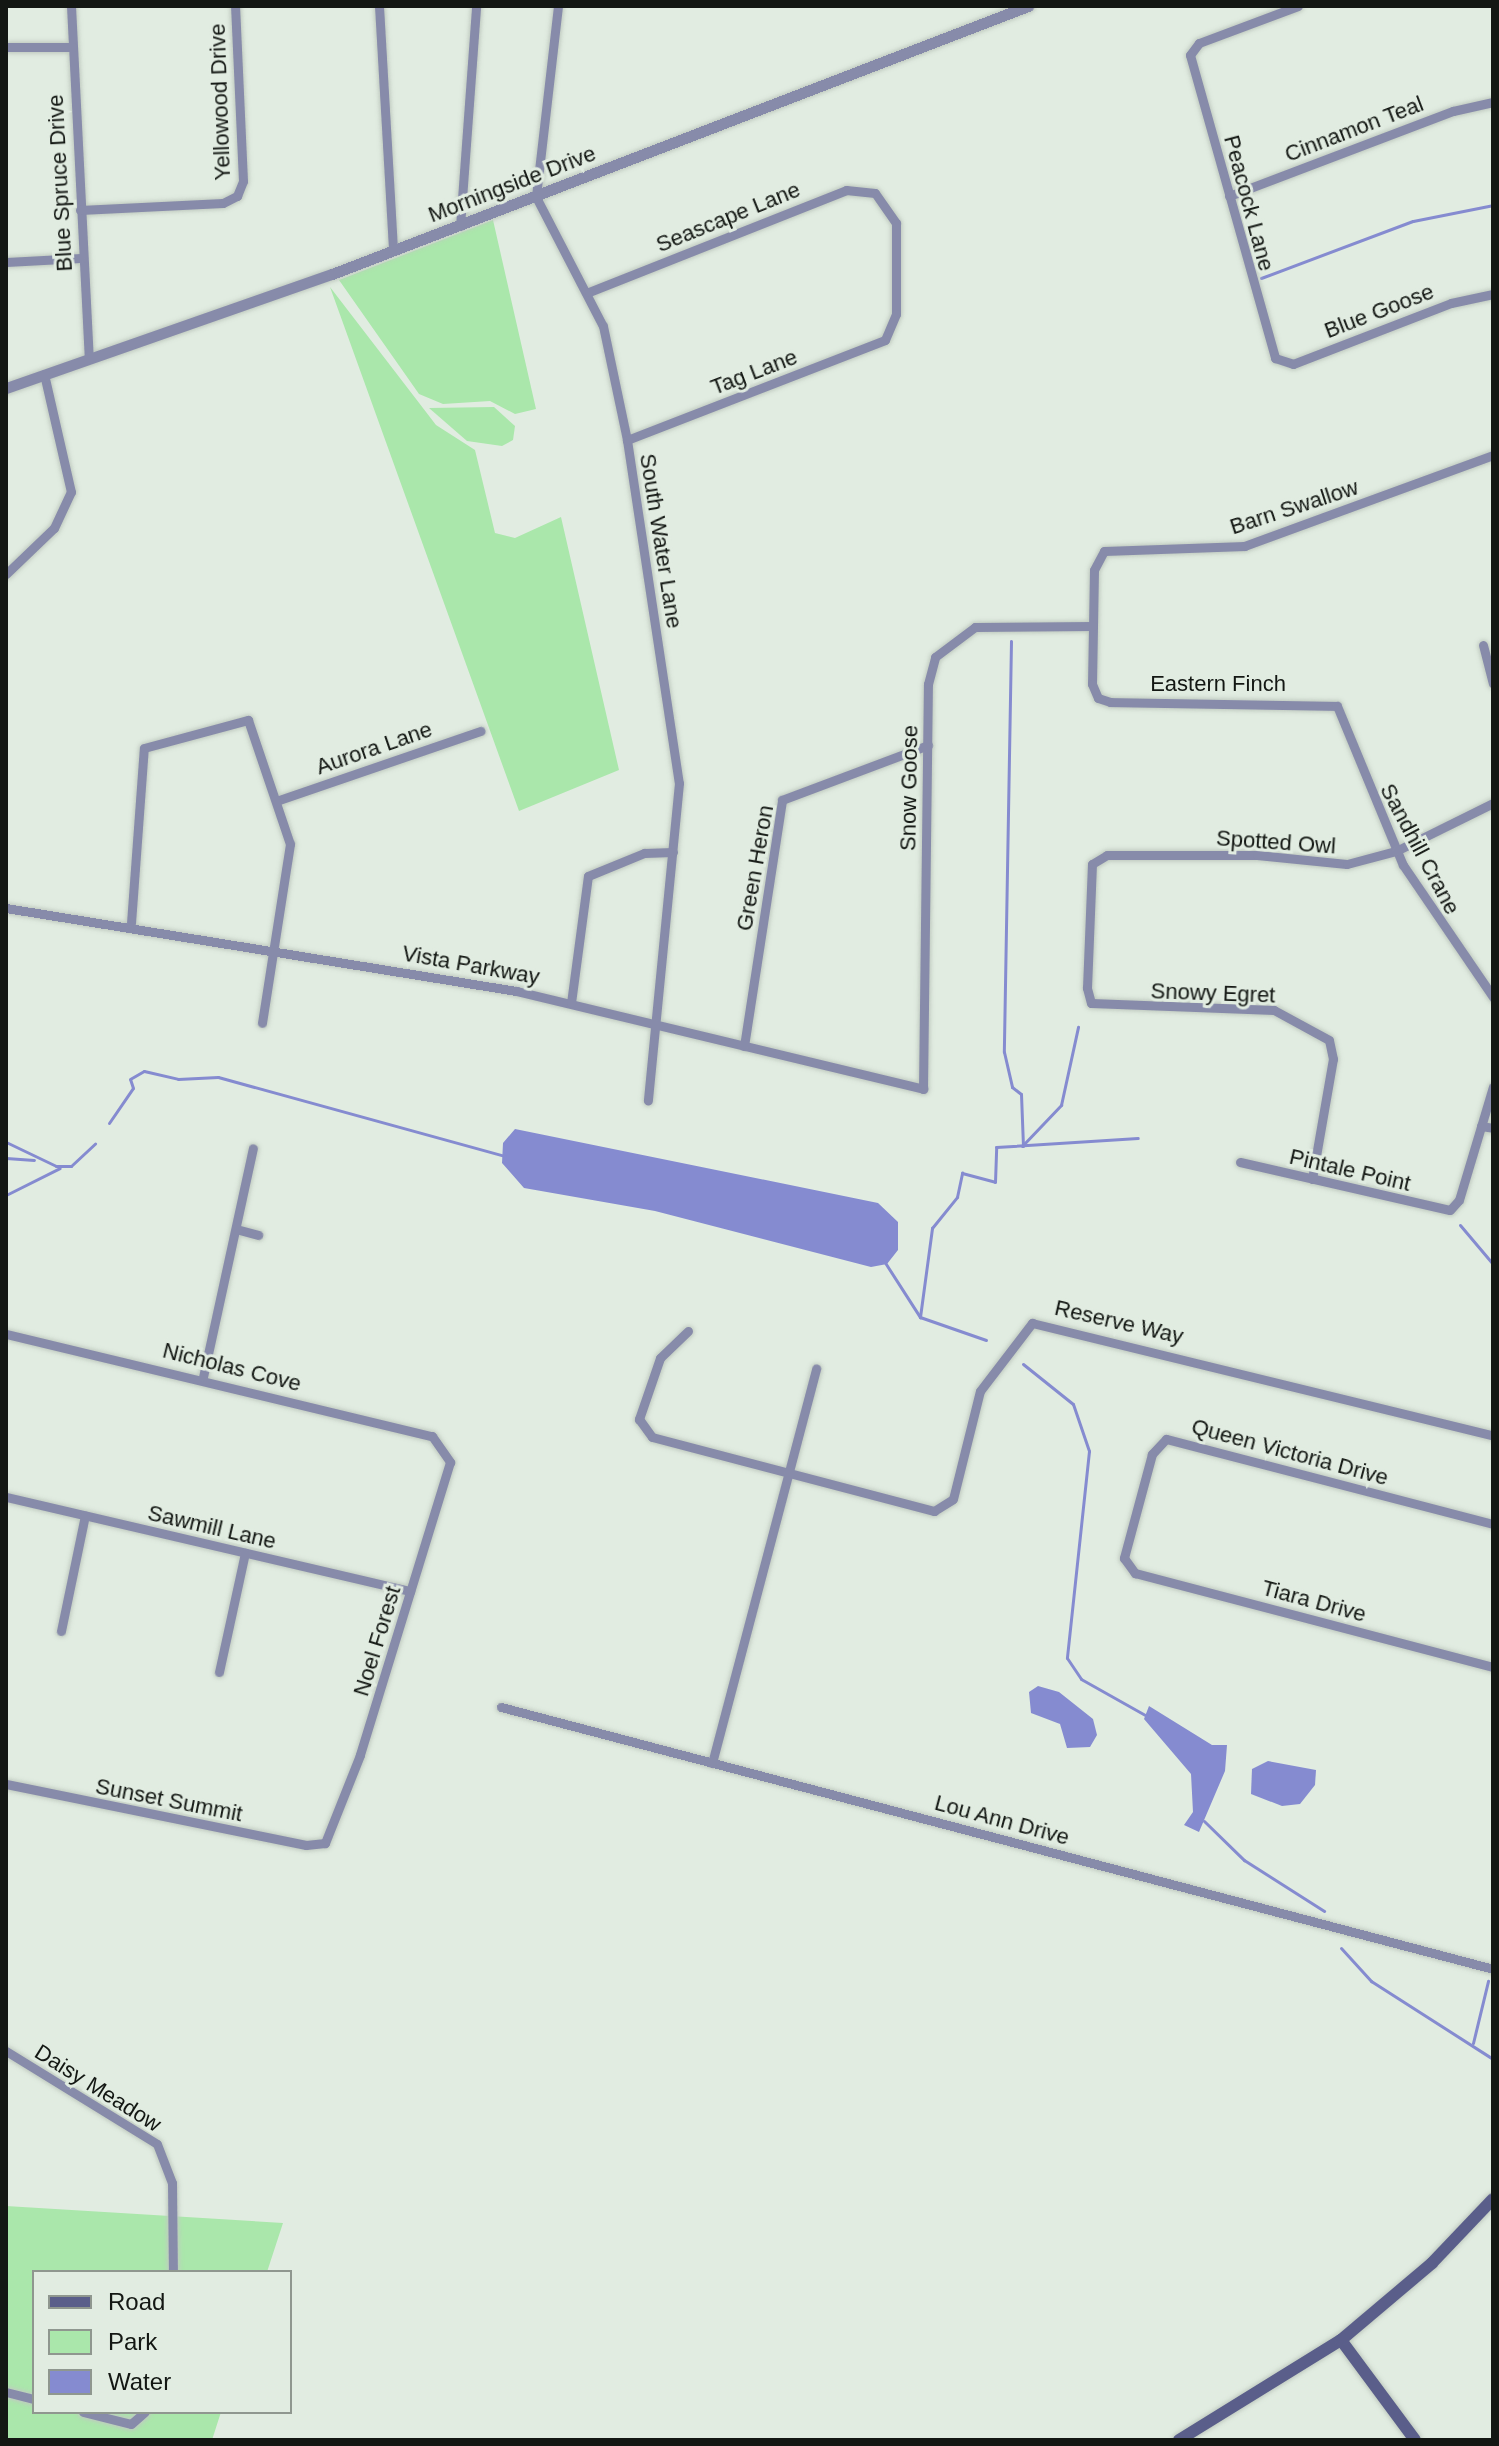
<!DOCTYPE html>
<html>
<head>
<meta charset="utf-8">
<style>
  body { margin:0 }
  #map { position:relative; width:1499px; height:2446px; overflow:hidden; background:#e1ece1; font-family:Arial,sans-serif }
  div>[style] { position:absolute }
  .green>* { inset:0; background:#aae7ab }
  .water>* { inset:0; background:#858bd0 }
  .stream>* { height:3px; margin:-1.5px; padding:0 1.5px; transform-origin:1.5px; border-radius:1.5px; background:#858bd0 }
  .roads { filter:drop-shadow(0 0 2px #c0cac0) drop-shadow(0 0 2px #c0cac0) }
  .minor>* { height:9px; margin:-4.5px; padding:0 4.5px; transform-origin:4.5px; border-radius:4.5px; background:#878baa }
  .tertiary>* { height:11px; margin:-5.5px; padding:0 5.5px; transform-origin:5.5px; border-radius:5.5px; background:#878baa }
  .secondary>* { height:12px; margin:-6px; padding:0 6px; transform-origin:6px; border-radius:6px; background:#5a5e8a }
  span { translate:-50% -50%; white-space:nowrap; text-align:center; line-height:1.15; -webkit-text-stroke:6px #e1ece1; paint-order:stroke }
  .street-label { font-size:22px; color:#131713 }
  .frame { position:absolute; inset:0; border:8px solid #131713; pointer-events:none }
  .legend { position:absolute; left:32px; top:2270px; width:260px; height:144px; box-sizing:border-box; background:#e1ece1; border:2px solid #8f978f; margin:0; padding:10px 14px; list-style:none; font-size:24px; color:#131713 }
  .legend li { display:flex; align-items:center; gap:16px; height:40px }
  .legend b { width:40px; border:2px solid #8f978f }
</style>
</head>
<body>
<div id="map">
  <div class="green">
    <div style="clip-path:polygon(493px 220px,536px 409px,515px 414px,490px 401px,443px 404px,419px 394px,339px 280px)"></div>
    <div style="clip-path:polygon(330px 287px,436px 425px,475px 450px,495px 533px,515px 538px,561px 517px,619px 770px,519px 811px)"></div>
    <div style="clip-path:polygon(494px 407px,515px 426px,513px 440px,502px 446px,467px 441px,429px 408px)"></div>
    <div style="clip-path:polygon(6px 2206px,283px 2223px,267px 2272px,34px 2272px,34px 2412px,221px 2412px,212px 2440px,6px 2440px)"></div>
  </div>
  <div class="water">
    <div style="clip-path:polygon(515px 1129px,878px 1203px,898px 1222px,898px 1250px,887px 1264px,871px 1267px,655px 1211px,524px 1188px,502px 1163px,503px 1143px)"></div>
    <div style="clip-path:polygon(1038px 1686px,1059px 1692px,1093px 1719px,1097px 1735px,1090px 1747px,1067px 1748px,1060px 1724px,1031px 1713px,1029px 1692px)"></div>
    <div style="clip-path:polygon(1149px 1706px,1212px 1745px,1227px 1745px,1225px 1771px,1199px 1832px,1184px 1825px,1193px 1812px,1191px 1774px,1144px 1719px)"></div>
    <div style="clip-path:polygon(1268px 1761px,1316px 1770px,1315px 1785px,1300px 1804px,1282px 1806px,1251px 1794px,1252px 1769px)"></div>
  </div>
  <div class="stream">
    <div style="left:1261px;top:278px;width:162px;rotate:-20.6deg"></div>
    <div style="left:1413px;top:221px;width:82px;rotate:-11.3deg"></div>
    <div style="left:1011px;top:641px;width:411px;rotate:91deg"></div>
    <div style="left:1004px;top:1052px;width:36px;rotate:77deg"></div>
    <div style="left:1012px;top:1087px;width:11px;rotate:38deg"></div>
    <div style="left:1021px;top:1094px;width:52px;rotate:87.8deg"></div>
    <div style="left:109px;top:1123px;width:42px;rotate:-55.6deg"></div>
    <div style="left:133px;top:1088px;width:9px;rotate:-108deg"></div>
    <div style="left:130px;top:1079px;width:16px;rotate:-30deg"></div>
    <div style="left:144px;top:1071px;width:35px;rotate:13deg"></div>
    <div style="left:178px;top:1079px;width:40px;rotate:-2.9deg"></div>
    <div style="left:218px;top:1077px;width:297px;rotate:15.4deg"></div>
    <div style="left:6px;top:1142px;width:55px;rotate:25.6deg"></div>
    <div style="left:56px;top:1166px;width:15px"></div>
    <div style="left:71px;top:1166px;width:33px;rotate:-43deg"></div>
    <div style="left:1022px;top:1146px;width:57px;rotate:-46.4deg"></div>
    <div style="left:1061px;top:1105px;width:80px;rotate:-77.7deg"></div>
    <div style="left:6px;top:1158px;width:28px;rotate:4deg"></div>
    <div style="left:6px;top:1195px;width:60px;rotate:-26.6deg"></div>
    <div style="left:1460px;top:1225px;width:51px;rotate:49.8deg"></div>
    <div style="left:884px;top:1261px;width:67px;rotate:57.3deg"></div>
    <div style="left:986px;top:1340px;width:70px;rotate:-160.8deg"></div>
    <div style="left:920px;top:1317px;width:90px;rotate:-82.3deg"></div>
    <div style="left:932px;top:1228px;width:40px;rotate:-51deg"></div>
    <div style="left:957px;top:1197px;width:25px;rotate:-78deg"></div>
    <div style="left:962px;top:1173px;width:34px;rotate:15deg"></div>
    <div style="left:995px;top:1182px;width:35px;rotate:-88deg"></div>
    <div style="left:996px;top:1147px;width:142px;rotate:-3.6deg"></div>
    <div style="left:1023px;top:1364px;width:64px;rotate:38.7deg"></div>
    <div style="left:1073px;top:1404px;width:50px;rotate:71.2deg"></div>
    <div style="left:1089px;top:1451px;width:208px;rotate:96.1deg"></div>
    <div style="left:1067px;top:1658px;width:25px;rotate:56deg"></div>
    <div style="left:1081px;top:1679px;width:76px;rotate:29.3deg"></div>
    <div style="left:1204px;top:1821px;width:56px;rotate:44.3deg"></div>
    <div style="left:1244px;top:1860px;width:95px;rotate:32.5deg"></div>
    <div style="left:1341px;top:1948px;width:45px;rotate:47.7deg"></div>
    <div style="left:1371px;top:1981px;width:145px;rotate:32.6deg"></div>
    <div style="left:1473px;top:2043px;width:64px;rotate:-76.4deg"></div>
  </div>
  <div class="roads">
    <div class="minor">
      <div style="left:71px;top:6px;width:352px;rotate:87.1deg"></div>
      <div style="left:379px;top:6px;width:245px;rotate:86.7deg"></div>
      <div style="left:558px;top:6px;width:192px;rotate:96.6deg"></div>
      <div style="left:536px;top:197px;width:145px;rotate:62.6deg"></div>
      <div style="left:603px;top:326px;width:116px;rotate:78.1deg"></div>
      <div style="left:627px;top:440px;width:347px;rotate:81.4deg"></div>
      <div style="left:679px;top:783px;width:319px;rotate:95.6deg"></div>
      <div style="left:1298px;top:6px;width:106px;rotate:159.5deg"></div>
      <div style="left:1199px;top:43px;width:15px;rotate:127deg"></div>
      <div style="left:1190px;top:55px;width:315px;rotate:74.3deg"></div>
      <div style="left:1275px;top:358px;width:19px;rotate:18deg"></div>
      <div style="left:1293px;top:364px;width:169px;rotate:-21.1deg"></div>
      <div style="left:1451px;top:303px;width:43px;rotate:-12.1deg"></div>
      <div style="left:8px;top:47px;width:64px"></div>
      <div style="left:1229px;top:196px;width:240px;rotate:-20.8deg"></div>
      <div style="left:1453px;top:111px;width:41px;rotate:-12.7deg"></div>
      <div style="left:80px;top:210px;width:143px;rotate:-2.8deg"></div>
      <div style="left:223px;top:203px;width:16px;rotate:-27deg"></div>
      <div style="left:237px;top:196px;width:16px;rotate:-68deg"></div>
      <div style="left:243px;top:181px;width:175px;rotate:-92.6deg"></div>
      <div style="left:460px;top:226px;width:221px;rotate:-85.8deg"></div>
      <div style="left:6px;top:262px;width:75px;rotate:-3.1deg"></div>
      <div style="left:589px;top:292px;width:277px;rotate:-21.6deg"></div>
      <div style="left:846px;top:190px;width:29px;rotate:6deg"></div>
      <div style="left:875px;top:193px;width:37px;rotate:55deg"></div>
      <div style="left:896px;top:223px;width:91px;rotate:90deg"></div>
      <div style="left:896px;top:314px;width:28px;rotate:113deg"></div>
      <div style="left:885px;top:340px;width:277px;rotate:158.8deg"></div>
      <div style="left:1493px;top:455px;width:264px;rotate:159.9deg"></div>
      <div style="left:1245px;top:546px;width:141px;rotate:178deg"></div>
      <div style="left:1104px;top:551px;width:21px;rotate:118deg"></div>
      <div style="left:1094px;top:570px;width:114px;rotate:91deg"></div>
      <div style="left:1092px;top:684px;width:15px;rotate:67deg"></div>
      <div style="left:1098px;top:698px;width:13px;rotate:18deg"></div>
      <div style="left:1110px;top:702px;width:227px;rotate:1deg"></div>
      <div style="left:1337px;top:706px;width:172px;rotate:67.5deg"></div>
      <div style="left:1403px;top:865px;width:160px;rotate:55.7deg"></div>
      <div style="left:6px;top:574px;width:66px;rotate:-43.8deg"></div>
      <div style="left:54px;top:528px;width:40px;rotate:-65deg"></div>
      <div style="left:71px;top:492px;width:121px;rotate:-102.9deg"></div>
      <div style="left:1483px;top:645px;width:40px;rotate:75.6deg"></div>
      <div style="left:279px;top:800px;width:213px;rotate:-18.9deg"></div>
      <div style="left:6px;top:908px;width:517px;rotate:9.24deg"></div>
      <div style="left:516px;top:991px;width:419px;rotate:13.5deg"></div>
      <div style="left:923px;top:1089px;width:405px;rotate:-89.3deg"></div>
      <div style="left:928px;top:684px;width:28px;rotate:-75deg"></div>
      <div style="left:935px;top:657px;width:50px;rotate:-36.9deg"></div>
      <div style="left:975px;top:627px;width:118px;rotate:-0.5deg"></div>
      <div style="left:131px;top:923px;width:175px;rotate:-85.8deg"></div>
      <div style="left:144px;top:748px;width:108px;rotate:-15.1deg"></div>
      <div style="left:248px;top:720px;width:131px;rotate:71.3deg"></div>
      <div style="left:290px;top:844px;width:181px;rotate:98.9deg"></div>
      <div style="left:571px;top:1003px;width:128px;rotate:-82.4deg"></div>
      <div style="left:588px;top:876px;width:61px;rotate:-22.3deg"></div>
      <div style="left:644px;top:853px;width:29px;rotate:-2deg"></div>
      <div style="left:744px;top:1046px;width:249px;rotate:-81.2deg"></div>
      <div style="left:782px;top:800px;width:156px;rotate:-20.6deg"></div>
      <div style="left:1481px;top:1126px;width:12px;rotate:9deg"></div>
      <div style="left:1240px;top:1162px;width:215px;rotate:12.9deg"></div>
      <div style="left:1450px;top:1210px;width:13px;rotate:-48deg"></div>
      <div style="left:1459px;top:1200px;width:118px;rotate:-73.3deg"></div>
      <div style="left:1312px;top:1179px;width:122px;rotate:-80.1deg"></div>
      <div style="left:1333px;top:1059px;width:19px;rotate:-102deg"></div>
      <div style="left:1329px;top:1040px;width:63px;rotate:-151.4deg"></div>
      <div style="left:1274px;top:1010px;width:183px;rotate:-177.8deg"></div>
      <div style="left:1091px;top:1003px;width:16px;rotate:-105deg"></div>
      <div style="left:1087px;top:988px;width:124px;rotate:-87.7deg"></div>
      <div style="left:1092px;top:864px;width:17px;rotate:-31deg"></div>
      <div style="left:1107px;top:855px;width:150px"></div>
      <div style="left:1257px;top:855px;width:90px;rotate:5.7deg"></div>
      <div style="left:1347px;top:864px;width:51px;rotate:-14.9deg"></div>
      <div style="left:1396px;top:851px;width:108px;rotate:-26.3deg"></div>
      <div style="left:236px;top:1229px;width:23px;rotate:15deg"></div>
      <div style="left:688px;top:1331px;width:39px;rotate:136deg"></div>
      <div style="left:660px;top:1358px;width:65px;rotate:109deg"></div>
      <div style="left:639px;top:1419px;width:22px;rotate:54deg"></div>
      <div style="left:652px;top:1437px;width:292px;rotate:14.7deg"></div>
      <div style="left:934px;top:1511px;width:22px;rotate:-32deg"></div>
      <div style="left:953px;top:1499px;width:111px;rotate:-76deg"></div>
      <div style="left:980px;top:1391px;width:86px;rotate:-52.6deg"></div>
      <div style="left:1032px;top:1323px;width:474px;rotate:13.7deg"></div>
      <div style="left:6px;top:1334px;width:438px;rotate:13.5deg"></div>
      <div style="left:432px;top:1436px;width:32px;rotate:55deg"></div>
      <div style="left:450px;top:1462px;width:307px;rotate:107.1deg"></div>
      <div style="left:360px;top:1755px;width:95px;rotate:111.7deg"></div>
      <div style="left:325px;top:1843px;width:19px;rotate:174deg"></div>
      <div style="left:306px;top:1845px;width:306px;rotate:-168.5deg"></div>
      <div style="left:203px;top:1377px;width:234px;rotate:-77.7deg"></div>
      <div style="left:6px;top:1497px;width:415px;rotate:13.1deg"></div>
      <div style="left:1493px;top:1524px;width:338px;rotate:-165.4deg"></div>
      <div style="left:1166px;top:1439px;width:21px;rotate:133deg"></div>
      <div style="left:1152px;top:1454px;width:108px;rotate:105.1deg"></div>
      <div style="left:1124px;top:1558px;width:19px;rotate:54deg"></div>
      <div style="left:1135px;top:1573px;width:370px;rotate:14.7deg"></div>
      <div style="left:61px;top:1631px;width:118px;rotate:-78.3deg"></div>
      <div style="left:219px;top:1672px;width:122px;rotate:-77.7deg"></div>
      <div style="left:501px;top:1707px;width:1026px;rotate:14.79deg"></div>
      <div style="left:712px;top:1763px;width:408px;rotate:-75.2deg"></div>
      <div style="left:6px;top:2051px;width:177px;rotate:31.6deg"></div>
      <div style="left:157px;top:2144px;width:42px;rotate:69deg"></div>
      <div style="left:172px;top:2183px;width:89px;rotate:89.4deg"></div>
      <div style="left:6px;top:2392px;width:29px;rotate:14deg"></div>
      <div style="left:83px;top:2412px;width:49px;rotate:14deg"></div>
      <div style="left:131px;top:2424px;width:18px;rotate:-41deg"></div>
    </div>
    <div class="tertiary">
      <div style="left:6px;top:388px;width:345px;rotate:-19.3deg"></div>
      <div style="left:332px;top:274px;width:746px;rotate:-21.06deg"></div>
    </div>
    <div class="secondary">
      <div style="left:1341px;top:2340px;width:124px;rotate:53.5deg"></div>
      <div style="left:1179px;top:2440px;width:190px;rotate:-31.7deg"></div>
      <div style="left:1341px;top:2340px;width:119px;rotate:-40.2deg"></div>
      <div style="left:1432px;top:2263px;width:88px;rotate:-46.4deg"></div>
    </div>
  </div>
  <div class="street-label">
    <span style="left:220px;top:102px;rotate:-92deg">Yellowood Drive</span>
    <span style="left:1354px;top:129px;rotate:-21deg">Cinnamon Teal</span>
    <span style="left:60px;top:183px;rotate:-93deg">Blue Spruce Drive</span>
    <span style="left:512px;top:184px;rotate:-21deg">Morningside Drive</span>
    <span style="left:1249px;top:203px;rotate:75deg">Peacock Lane</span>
    <span style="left:728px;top:217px;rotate:-22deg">Seascape Lane</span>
    <span style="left:1379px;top:311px;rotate:-21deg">Blue Goose</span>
    <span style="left:754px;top:372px;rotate:-21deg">Tag Lane</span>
    <span style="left:1294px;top:507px;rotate:-18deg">Barn Swallow</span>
    <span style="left:661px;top:541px;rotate:81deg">South Water Lane</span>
    <span style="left:1218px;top:684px">Eastern Finch</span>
    <span style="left:374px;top:748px;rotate:-19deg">Aurora Lane</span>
    <span style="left:909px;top:788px;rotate:-89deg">Snow Goose</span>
    <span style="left:1276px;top:842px;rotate:4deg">Spotted Owl</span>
    <span style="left:1420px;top:849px;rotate:62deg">Sandhill Crane</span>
    <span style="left:755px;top:868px;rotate:-80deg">Green Heron</span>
    <span style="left:471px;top:965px;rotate:10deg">Vista Parkway</span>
    <span style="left:1213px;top:993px;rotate:2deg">Snowy Egret</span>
    <span style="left:1350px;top:1170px;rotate:13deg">Pintale Point</span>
    <span style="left:1119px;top:1322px;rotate:13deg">Reserve Way</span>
    <span style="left:232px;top:1367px;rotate:14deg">Nicholas Cove</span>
    <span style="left:1290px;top:1452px;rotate:15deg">Queen Victoria Drive</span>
    <span style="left:212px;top:1527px;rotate:13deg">Sawmill Lane</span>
    <span style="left:1314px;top:1601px;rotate:15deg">Tiara Drive</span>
    <span style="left:377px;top:1641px;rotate:-73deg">Noel Forest</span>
    <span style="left:169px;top:1800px;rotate:11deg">Sunset Summit</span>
    <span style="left:1002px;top:1820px;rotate:15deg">Lou Ann Drive</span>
    <span style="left:98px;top:2088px;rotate:32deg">Daisy Meadow</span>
  </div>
  <div class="frame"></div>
  <ul class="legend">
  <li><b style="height:10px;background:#5a5e8a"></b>Road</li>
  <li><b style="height:22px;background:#aae7ab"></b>Park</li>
  <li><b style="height:22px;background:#858bd0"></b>Water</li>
  </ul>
</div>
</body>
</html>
